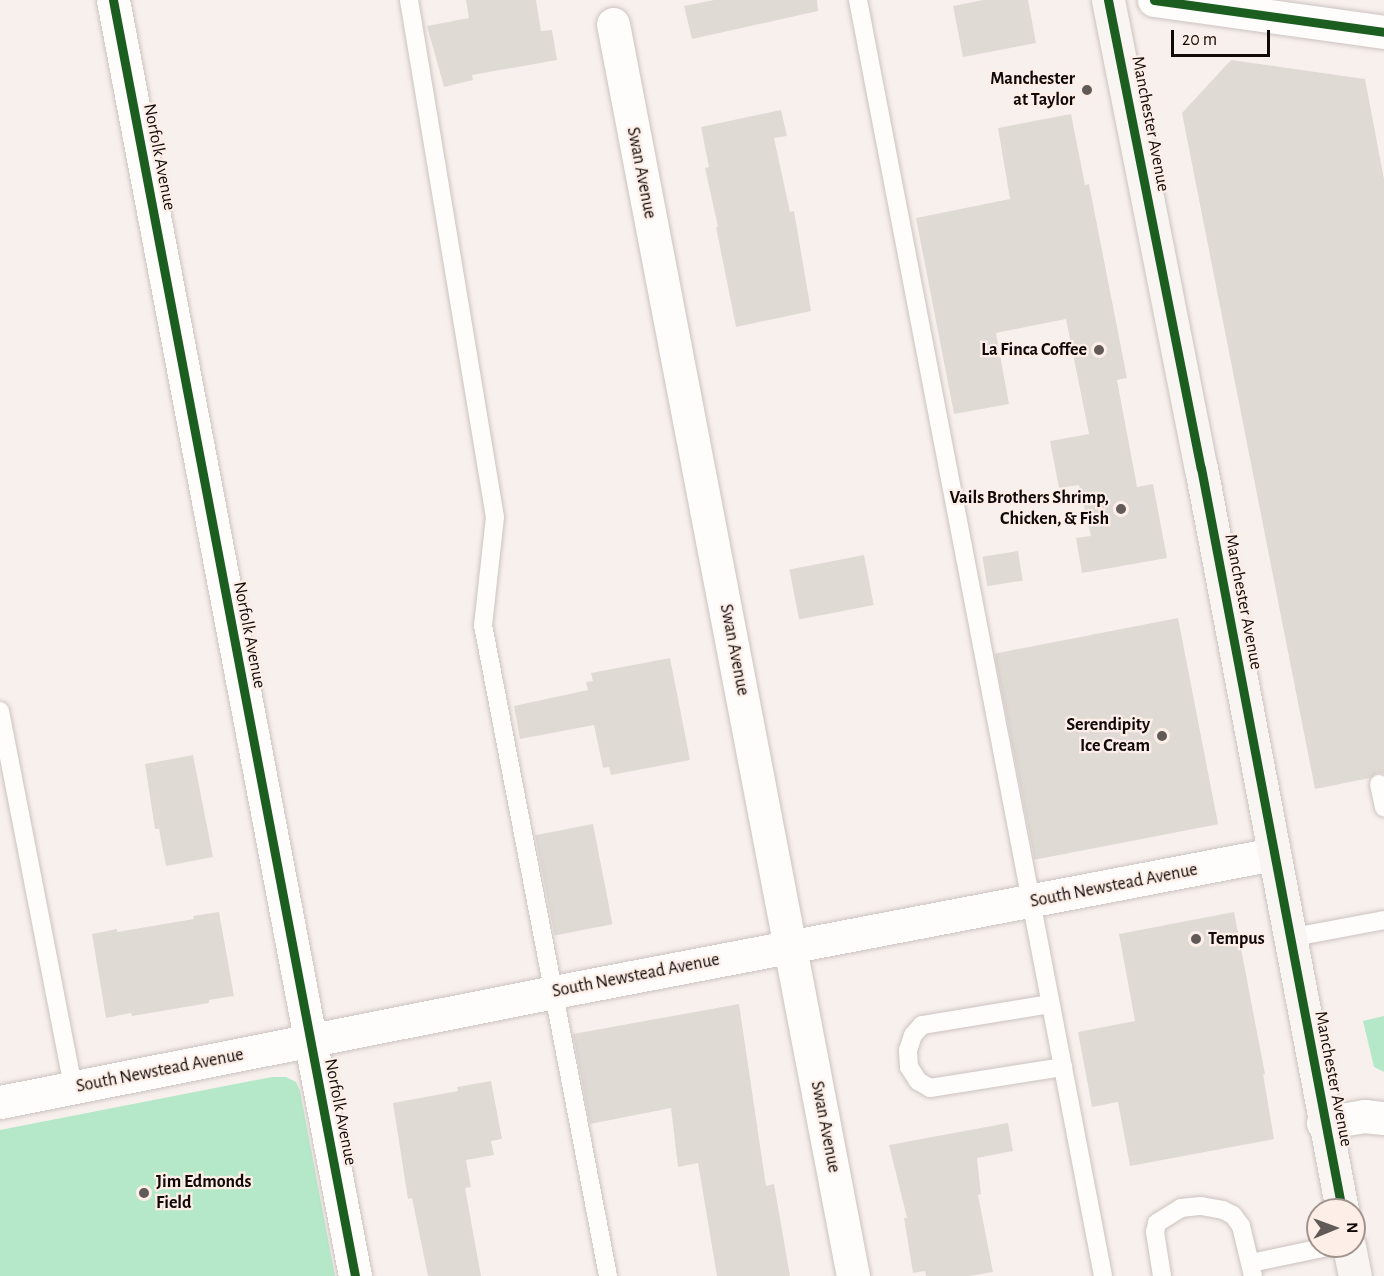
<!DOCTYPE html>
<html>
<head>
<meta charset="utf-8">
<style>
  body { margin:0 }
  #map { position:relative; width:1384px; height:1276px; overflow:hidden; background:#f8f0ed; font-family:"Alegreya Sans",sans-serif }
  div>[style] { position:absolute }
  .green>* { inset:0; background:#b5e8c8 }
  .building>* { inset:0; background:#e0dad5; transform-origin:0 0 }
  .roads { filter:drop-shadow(0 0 2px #cbc3bf) drop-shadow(0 0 2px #cbc3bf) }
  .service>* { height:18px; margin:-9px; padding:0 9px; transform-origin:9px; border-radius:9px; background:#fefdfc }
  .minor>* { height:33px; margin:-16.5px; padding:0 16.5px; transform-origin:16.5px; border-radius:16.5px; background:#fefdfc }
  .tertiary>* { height:33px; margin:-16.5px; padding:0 16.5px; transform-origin:16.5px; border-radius:16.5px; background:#fefdfc }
  .secondary>* { height:33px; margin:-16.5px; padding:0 16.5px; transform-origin:16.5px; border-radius:16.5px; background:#f9f5f3 }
  .cycleway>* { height:9px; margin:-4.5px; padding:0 4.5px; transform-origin:4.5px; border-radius:4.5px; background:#1b5e20 }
  .dots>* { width:16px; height:16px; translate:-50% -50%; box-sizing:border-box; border:3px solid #fdefe8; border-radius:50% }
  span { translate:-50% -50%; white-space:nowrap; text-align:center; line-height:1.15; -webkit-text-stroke:4.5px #fdefe8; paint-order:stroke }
  .poi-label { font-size:18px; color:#110906; font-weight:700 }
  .right { translate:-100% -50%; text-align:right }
  .left { translate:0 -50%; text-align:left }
  .street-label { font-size:18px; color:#110906 }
  .north { position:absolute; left:1306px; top:1198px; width:60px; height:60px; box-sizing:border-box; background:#fdefe8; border:2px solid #9f938e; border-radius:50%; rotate:89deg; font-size:16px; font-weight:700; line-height:24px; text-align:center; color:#110906 }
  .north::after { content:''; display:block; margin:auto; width:21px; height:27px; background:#625a57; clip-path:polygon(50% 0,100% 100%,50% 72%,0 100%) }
  .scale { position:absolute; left:1171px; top:30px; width:99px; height:27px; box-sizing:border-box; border:3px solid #110906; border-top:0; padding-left:8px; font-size:18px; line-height:21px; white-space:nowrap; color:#110906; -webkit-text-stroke:4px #fdefe8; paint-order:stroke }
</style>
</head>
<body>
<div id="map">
  <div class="green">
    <div style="clip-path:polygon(1384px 1016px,1384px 1072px,1374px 1067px,1363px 1021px)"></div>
    <div style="clip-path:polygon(272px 1077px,286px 1077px,296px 1082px,300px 1091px,335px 1276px,0 1276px,0 1130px)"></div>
  </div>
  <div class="building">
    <div style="clip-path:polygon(466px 0,536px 0,541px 31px,552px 30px,557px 60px,472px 75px,473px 80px,444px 87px,427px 26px,469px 18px)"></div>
    <div style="clip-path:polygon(714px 0,817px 0,818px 11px,692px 39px,684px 6px)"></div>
    <div style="clip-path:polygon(983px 0,1028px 0,1036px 43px,963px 57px,953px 6px)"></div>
    <div style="clip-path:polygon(1231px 60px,1365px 79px,1384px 179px,1384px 774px,1377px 773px,1370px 778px,1315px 789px,1182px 113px)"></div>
    <div style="clip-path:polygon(781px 110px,787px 136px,774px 138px,790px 212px,794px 211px,811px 311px,736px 327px,716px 227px,718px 227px,705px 168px,709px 167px,701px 127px)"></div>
    <div style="clip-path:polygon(1071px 114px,1085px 185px,1089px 184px,1127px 378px,1117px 380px,1137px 487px,1153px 484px,1167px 558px,1082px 573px,1076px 538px,1091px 536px,1079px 485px,1059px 488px,1050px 441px,1089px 434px,1066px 319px,996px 333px,1009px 404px,954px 414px,916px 218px,1010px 199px,998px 128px)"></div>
    <div style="left:1018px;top:551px;width:30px;height:36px;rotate:81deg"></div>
    <div style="left:864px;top:555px;width:51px;height:76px;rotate:79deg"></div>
    <div style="left:1178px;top:618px;width:210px;height:187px;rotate:79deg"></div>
    <div style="clip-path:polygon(670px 658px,690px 760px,611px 775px,609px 767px,603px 768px,594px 725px,520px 739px,514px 706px,588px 690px,586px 682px,593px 681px,591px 673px)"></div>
    <div style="clip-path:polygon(193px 755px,213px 857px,166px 866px,159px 829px,155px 829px,145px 764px)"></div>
    <div style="left:593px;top:824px;width:102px;height:59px;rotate:79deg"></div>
    <div style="clip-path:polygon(219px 912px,234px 996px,209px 1000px,209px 1003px,132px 1016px,131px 1013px,106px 1018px,92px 934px,117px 929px,117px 932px,194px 919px,193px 916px)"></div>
    <div style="clip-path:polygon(1234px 912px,1265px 1074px,1263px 1074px,1274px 1139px,1130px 1166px,1118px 1102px,1092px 1107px,1078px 1032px,1135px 1021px,1119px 934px)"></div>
    <div style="clip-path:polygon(739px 1004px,766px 1186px,774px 1184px,790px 1276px,717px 1276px,698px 1163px,678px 1167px,671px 1108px,590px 1124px,573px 1034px)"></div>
    <div style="clip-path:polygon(491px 1081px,502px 1139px,491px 1141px,494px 1155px,466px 1160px,471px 1187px,465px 1188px,481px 1276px,428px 1276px,412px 1198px,408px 1199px,393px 1103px,458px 1091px,457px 1087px)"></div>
    <div style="clip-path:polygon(1008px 1123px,1013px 1151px,977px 1158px,981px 1194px,978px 1195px,993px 1272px,969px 1276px,926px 1276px,925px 1271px,913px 1273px,904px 1218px,907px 1218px,889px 1145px)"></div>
  </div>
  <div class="roads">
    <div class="service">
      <div style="left:409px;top:0;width:524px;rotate:80.56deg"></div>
      <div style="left:495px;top:517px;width:109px;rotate:96.3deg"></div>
      <div style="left:483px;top:625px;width:663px;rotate:79.13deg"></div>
      <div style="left:858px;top:0;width:1299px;rotate:79.13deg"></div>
      <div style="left:0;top:711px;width:384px;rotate:79deg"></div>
      <div style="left:1379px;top:784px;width:24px;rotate:78deg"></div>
      <div style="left:1289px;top:938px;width:97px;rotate:-10.7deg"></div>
      <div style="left:1050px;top:1004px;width:130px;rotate:170.7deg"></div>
      <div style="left:922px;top:1025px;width:13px;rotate:132deg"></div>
      <div style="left:913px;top:1035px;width:16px;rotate:108deg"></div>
      <div style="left:908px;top:1050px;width:17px;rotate:87deg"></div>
      <div style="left:909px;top:1067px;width:17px;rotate:57deg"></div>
      <div style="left:918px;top:1081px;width:14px;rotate:30deg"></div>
      <div style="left:930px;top:1088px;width:135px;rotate:-9deg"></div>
      <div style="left:1251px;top:1263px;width:83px;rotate:-11.9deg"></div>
      <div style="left:1162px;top:1276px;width:45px;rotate:-99deg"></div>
      <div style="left:1155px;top:1232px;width:9px;rotate:-77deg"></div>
      <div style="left:1157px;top:1223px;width:28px;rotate:-32deg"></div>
      <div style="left:1181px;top:1208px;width:20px;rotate:-6deg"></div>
      <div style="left:1201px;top:1206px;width:22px;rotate:10deg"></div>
      <div style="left:1223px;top:1210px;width:11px;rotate:27deg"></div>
      <div style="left:1233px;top:1215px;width:14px;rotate:54deg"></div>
      <div style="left:1241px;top:1226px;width:51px;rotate:76.5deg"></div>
    </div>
    <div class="minor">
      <div style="left:113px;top:0;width:1299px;rotate:79.26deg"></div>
      <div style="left:613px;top:24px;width:1275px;rotate:79.15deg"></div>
      <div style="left:0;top:1102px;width:565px;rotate:-11.23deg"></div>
      <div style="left:554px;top:992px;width:732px;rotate:-10.86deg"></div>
      <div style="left:1323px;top:1123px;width:42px;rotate:-9.7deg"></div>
      <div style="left:1364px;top:1116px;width:20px;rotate:6deg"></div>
    </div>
    <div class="tertiary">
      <div style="left:1154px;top:0;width:232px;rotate:7.9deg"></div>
    </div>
    <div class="secondary">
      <div style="left:1108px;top:0;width:477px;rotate:78.8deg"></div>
      <div style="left:1201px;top:468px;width:755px;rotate:79.24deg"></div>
      <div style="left:1349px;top:1246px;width:31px;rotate:79deg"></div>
    </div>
  </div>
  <div class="cycleway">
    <div style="left:113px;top:0;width:1299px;rotate:79.26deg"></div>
    <div style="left:1108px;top:0;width:477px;rotate:78.8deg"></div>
    <div style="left:1201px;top:468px;width:755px;rotate:79.24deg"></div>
    <div style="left:1154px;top:0;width:232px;rotate:7.9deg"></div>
  </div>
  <div class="dots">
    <div style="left:1087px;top:90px;background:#625a57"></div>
    <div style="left:1099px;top:350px;background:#625a57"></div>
    <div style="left:1121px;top:509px;background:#625a57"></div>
    <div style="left:1162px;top:736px;background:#625a57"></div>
    <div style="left:1196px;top:939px;background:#625a57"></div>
    <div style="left:144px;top:1193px;background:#625a57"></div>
  </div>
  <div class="poi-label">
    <span class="right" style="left:1075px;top:90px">Manchester<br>at Taylor</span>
    <span class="right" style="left:1087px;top:350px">La Finca Coffee</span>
    <span class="right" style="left:1109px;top:509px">Vails Brothers Shrimp,<br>Chicken, &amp; Fish</span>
    <span class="right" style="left:1150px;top:736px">Serendipity<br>Ice Cream</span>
    <span class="left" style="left:1208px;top:939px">Tempus</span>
    <span class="left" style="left:156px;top:1193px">Jim Edmonds<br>Field</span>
  </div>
  <div class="street-label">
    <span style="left:1150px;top:124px;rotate:79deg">Manchester Avenue</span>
    <span style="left:159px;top:157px;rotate:79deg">Norfolk Avenue</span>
    <span style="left:641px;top:173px;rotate:79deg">Swan Avenue</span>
    <span style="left:1243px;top:602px;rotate:79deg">Manchester Avenue</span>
    <span style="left:249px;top:635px;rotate:79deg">Norfolk Avenue</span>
    <span style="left:734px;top:650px;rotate:79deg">Swan Avenue</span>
    <span style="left:1114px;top:886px;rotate:-11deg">South Newstead Avenue</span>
    <span style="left:636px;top:976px;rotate:-11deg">South Newstead Avenue</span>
    <span style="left:160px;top:1071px;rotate:-11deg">South Newstead Avenue</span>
    <span style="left:1333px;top:1079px;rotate:79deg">Manchester Avenue</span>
    <span style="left:340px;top:1112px;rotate:79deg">Norfolk Avenue</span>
    <span style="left:825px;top:1127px;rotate:79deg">Swan Avenue</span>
  </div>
  <div class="north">N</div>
  <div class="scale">20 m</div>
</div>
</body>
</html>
